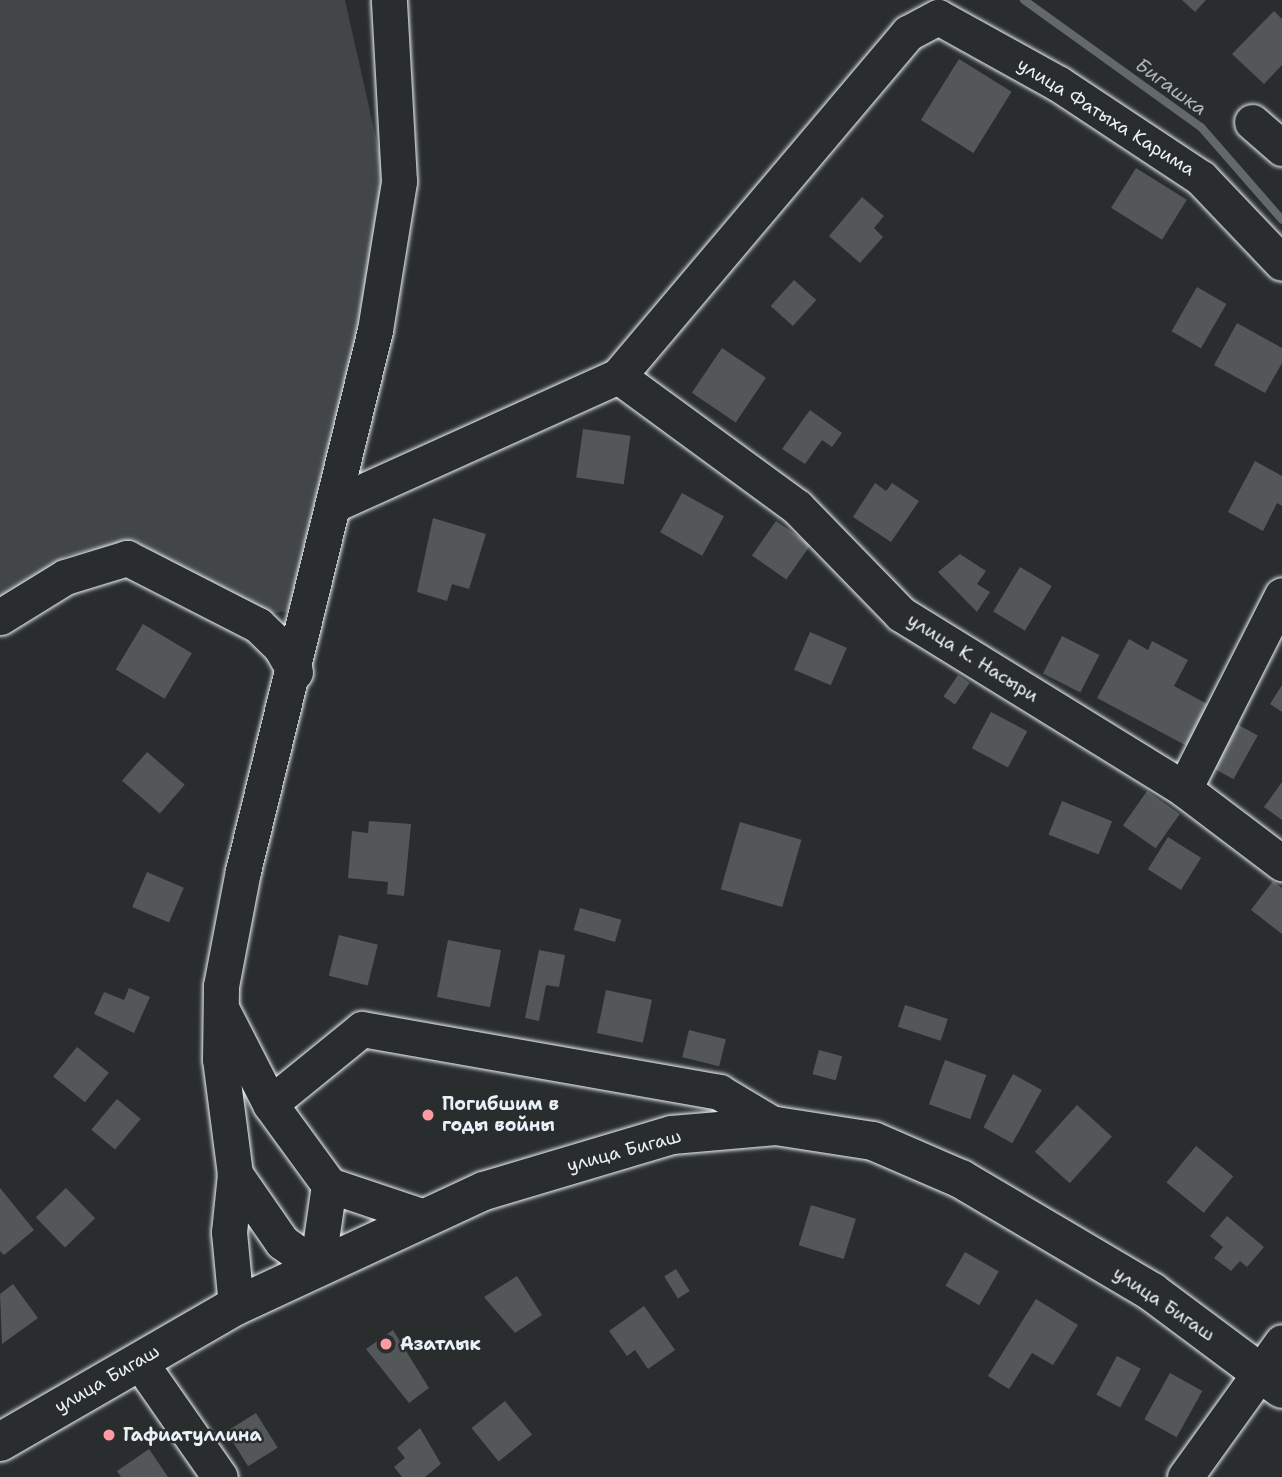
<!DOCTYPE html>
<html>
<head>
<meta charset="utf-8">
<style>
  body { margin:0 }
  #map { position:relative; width:1282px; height:1477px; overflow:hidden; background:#2a2d2e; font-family:"Shantell Sans",sans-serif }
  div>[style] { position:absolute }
  .green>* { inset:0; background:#424648 }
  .stream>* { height:8px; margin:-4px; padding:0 4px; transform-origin:4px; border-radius:4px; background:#63686b }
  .building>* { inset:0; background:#535759; transform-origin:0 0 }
  .roads { filter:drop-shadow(0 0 2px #e8f1f8) drop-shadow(0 0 2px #e8f1f8) }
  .minor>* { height:35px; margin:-17.5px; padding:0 17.5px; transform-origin:17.5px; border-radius:17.5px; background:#2a2d2e }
  .major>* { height:38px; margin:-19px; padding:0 19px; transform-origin:19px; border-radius:19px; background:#2a2d2e }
  .dots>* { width:19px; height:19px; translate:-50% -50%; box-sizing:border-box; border:4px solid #2a2d2e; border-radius:50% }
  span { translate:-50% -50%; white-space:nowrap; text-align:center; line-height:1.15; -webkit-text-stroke:5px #2a2d2e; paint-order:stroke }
  .street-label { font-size:18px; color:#e8f1f8 }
  .poi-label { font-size:18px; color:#e8f1f8; font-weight:700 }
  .left { translate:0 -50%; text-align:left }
  .water-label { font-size:19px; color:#acb3b9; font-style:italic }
</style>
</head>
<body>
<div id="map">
  <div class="green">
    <div style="clip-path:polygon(0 0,345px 0,384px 174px,371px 286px,289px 611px,260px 615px,134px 540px,65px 556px,0 601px)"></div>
  </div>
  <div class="stream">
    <div style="left:1024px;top:0;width:218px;rotate:35.7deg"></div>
    <div style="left:1201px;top:127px;width:123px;rotate:48.9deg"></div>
  </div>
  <div class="building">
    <div style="clip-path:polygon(1182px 0,1206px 0,1195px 12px)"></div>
    <div style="clip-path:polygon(1274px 11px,1282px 19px,1282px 65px,1264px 84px,1232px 54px)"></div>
    <div style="left:959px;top:59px;width:62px;height:72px;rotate:32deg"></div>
    <div style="left:1136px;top:168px;width:60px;height:47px;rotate:32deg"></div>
    <div style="clip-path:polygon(862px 197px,884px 216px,874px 228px,883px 237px,860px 263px,829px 236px)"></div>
    <div style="left:794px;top:280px;width:30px;height:35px;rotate:42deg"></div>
    <div style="left:1197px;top:287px;width:34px;height:51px;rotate:30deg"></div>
    <div style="clip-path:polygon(1237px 323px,1282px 348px,1282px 363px,1265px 393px,1214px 365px)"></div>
    <div style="left:722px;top:348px;width:53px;height:54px;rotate:34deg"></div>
    <div style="clip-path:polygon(810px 410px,842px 433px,832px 447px,822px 440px,805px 464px,782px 449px)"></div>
    <div style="left:583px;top:429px;width:48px;height:49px;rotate:8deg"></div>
    <div style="clip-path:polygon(1255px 461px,1282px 476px,1282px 506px,1277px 503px,1263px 531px,1228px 512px)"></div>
    <div style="clip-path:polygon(875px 483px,886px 491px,892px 483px,919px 501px,891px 542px,853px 517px)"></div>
    <div style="left:682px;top:493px;width:48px;height:45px;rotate:29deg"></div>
    <div style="clip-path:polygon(433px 518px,486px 534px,469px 589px,452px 584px,447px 601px,417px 592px)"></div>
    <div style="left:776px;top:521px;width:42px;height:42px;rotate:35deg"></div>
    <div style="clip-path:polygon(960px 554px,986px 571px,977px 584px,990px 592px,977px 612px,938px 572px)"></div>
    <div style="left:1020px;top:567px;width:37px;height:52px;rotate:31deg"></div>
    <div style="left:143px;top:624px;width:57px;height:53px;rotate:31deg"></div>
    <div style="left:810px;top:632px;width:40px;height:41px;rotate:23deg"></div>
    <div style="left:1062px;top:636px;width:42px;height:42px;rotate:27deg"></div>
    <div style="clip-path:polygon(1129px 639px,1148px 650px,1152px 641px,1188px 660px,1174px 686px,1209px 705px,1187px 746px,1097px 698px)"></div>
    <div style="left:958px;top:675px;width:14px;height:26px;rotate:34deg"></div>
    <div style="clip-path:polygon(1282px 685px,1282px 712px,1270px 704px)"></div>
    <div style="left:991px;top:712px;width:41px;height:41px;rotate:28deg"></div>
    <div style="left:1235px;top:723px;width:26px;height:50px;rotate:29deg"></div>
    <div style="left:147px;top:752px;width:50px;height:38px;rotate:41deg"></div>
    <div style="clip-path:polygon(1282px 782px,1282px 820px,1264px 807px)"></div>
    <div style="left:1147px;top:791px;width:40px;height:42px;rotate:35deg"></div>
    <div style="left:1062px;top:801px;width:54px;height:36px;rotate:22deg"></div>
    <div style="clip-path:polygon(369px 821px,411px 824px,404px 896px,387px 894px,388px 882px,348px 878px,352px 831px,368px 833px)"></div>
    <div style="left:740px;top:822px;width:64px;height:70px;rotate:16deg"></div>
    <div style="left:1168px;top:837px;width:39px;height:38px;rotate:32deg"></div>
    <div style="left:147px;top:872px;width:40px;height:38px;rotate:23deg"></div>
    <div style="clip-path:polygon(1273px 881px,1282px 888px,1282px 934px,1251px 910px)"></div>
    <div style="left:580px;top:908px;width:43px;height:23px;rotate:16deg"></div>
    <div style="left:339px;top:935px;width:40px;height:42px;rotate:14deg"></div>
    <div style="left:448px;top:940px;width:54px;height:58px;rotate:11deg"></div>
    <div style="clip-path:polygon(539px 950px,565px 955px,559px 987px,546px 985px,539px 1021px,525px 1018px)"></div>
    <div style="clip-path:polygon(129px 988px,150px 997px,134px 1033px,94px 1014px,104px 992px,124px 1000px)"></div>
    <div style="left:606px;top:990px;width:47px;height:44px;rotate:12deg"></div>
    <div style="left:905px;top:1005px;width:45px;height:23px;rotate:18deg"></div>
    <div style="left:689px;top:1030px;width:38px;height:28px;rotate:14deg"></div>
    <div style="left:77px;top:1047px;width:41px;height:38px;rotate:39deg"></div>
    <div style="left:819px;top:1050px;width:24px;height:25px;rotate:15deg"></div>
    <div style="left:945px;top:1060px;width:44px;height:47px;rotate:20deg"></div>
    <div style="left:1013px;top:1074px;width:33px;height:61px;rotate:29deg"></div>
    <div style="left:117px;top:1099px;width:31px;height:40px;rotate:40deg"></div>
    <div style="left:1077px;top:1105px;width:47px;height:63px;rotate:42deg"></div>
    <div style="left:1196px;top:1146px;width:48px;height:47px;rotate:39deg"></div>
    <div style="clip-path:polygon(0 1188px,34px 1230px,4px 1255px,0 1251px)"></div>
    <div style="left:66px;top:1188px;width:42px;height:42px;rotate:46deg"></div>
    <div style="left:811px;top:1205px;width:47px;height:42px;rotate:17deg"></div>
    <div style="clip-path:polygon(1227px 1216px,1264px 1247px,1247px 1267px,1240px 1261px,1231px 1271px,1214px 1258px,1223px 1247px,1210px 1236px)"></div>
    <div style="left:965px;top:1252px;width:39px;height:39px;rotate:30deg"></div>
    <div style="left:676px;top:1269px;width:26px;height:14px;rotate:58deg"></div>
    <div style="clip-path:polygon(517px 1276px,542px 1315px,515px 1333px,484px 1297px)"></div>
    <div style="clip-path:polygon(13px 1284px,38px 1318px,2px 1344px,0 1294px)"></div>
    <div style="clip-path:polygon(1036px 1299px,1078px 1325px,1053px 1365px,1032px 1353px,1009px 1389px,988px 1376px)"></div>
    <div style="clip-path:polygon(644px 1306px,675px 1350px,648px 1369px,635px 1350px,627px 1356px,609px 1331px)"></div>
    <div style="clip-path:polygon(393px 1330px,429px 1388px,409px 1403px,366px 1349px)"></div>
    <div style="left:1117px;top:1356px;width:27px;height:44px;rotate:28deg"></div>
    <div style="left:1170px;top:1373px;width:37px;height:53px;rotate:29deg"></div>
    <div style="left:505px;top:1401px;width:43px;height:43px;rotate:51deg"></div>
    <div style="left:256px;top:1413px;width:41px;height:35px;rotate:58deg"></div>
    <div style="clip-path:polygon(420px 1428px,441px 1464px,425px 1477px,402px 1477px,394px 1467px,405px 1458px,397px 1448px)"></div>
    <div style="clip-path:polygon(149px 1449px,168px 1477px,121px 1477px,117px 1471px)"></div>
  </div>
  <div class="roads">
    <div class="minor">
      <div style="left:1252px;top:122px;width:40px;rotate:41deg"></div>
      <div style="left:618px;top:376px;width:222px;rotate:36.2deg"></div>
      <div style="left:797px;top:507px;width:149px;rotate:45.8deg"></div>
      <div style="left:901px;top:614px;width:333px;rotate:31.7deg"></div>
      <div style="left:1184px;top:789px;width:123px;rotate:37.1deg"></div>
      <div style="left:337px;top:503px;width:308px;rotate:-24.3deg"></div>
      <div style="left:618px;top:376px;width:449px;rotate:-49.8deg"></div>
      <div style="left:908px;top:33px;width:34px;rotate:-28deg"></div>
      <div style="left:938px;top:17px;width:138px;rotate:29deg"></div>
      <div style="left:1059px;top:84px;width:170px;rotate:33.5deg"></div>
      <div style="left:1201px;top:178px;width:117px;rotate:46.4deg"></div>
      <div style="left:0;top:617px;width:76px;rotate:-31.6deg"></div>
      <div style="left:65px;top:577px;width:65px;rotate:-17deg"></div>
      <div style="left:127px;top:558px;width:147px;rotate:27.1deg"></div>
      <div style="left:258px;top:625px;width:30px;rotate:44deg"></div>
      <div style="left:280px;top:646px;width:30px;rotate:60deg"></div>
      <div style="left:1184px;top:789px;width:217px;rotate:-63.2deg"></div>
      <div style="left:222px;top:1010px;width:106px;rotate:62.9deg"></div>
      <div style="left:270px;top:1104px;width:100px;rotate:53.9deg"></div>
      <div style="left:329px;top:1185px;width:100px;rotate:18.6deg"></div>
      <div style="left:282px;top:1094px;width:103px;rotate:-39.1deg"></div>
      <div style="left:362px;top:1029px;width:363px;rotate:10deg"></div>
      <div style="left:719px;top:1092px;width:66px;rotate:30.8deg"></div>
      <div style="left:235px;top:1174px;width:58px;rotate:95.9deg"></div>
      <div style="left:229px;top:1232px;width:74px;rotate:84.6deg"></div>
      <div style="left:329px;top:1185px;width:83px;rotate:98.3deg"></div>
      <div style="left:317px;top:1267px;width:43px;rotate:-144.5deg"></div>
      <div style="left:282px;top:1242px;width:83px;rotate:-124.7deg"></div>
      <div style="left:235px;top:1174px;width:116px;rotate:-97.4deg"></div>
      <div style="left:220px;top:1059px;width:73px;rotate:-89.2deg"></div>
      <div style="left:221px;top:986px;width:117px;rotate:-79.2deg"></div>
      <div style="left:243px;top:871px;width:557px;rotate:-76.29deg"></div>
      <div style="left:375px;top:330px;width:151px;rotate:-80.8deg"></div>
      <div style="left:399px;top:181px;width:181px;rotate:-93.2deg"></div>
      <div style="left:139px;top:1361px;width:141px;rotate:55.1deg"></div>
      <div style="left:1185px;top:1477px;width:166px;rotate:-54.3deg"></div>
    </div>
    <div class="major">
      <div style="left:0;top:1442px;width:272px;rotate:-30deg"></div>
      <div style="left:236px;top:1306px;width:273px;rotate:-24.9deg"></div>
      <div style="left:484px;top:1191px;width:196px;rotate:-16.6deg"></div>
      <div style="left:672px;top:1135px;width:104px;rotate:-4.9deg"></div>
      <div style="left:776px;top:1126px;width:98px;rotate:8.8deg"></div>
      <div style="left:873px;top:1141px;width:96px;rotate:23.4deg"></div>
      <div style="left:961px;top:1179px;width:222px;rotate:30.6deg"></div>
      <div style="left:1152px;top:1292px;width:162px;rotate:36.7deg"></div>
    </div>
  </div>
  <div class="dots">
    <div style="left:428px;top:1115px;background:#ff9aa2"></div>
    <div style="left:386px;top:1344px;background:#ff9aa2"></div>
    <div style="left:109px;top:1435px;background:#ff9aa2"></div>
  </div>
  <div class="street-label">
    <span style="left:1106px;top:117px;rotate:32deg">улица Фатыха Карима</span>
    <span style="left:973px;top:658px;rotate:32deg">улица К. Насыри</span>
    <span style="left:624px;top:1151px;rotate:-15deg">улица Бигаш</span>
    <span style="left:1164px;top:1304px;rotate:34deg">улица Бигаш</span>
    <span style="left:107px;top:1379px;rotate:-30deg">улица Бигаш</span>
  </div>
  <div class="poi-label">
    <span class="left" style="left:442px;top:1115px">Погибшим в<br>годы войны</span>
    <span class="left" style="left:400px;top:1344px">Азатлык</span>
    <span class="left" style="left:123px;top:1435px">Гафиатуллина</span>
  </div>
  <div class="water-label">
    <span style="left:1171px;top:87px;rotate:36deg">Бигашка</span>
  </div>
</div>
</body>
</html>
